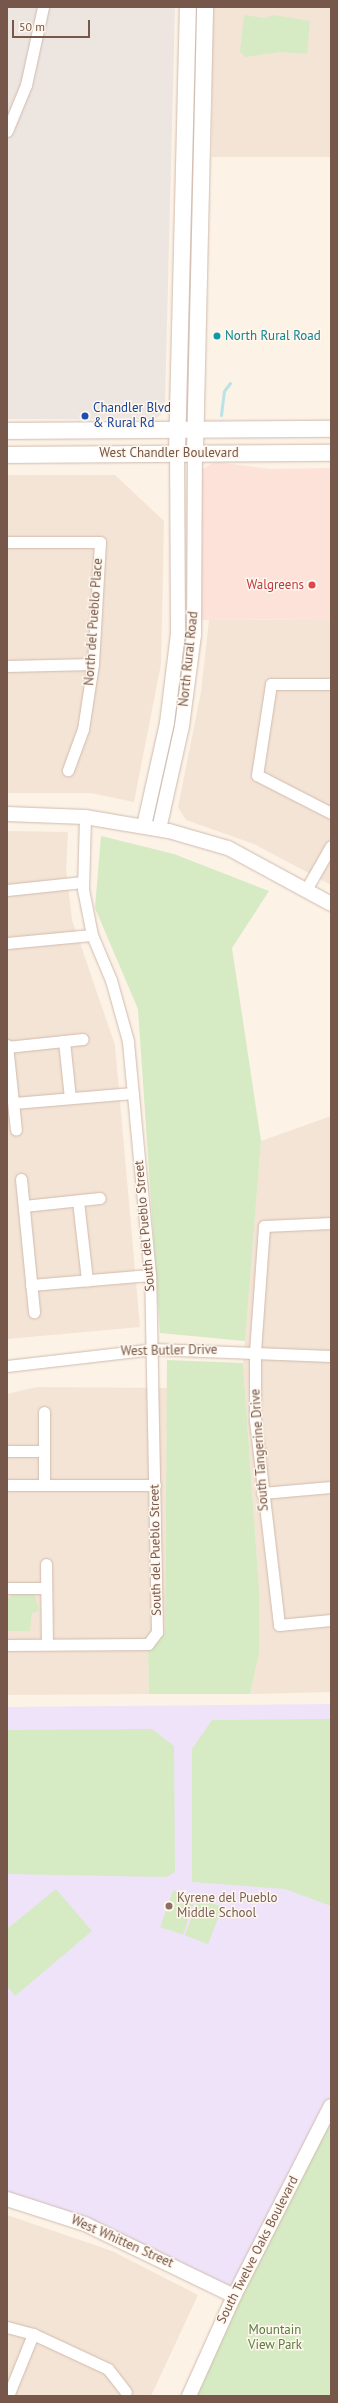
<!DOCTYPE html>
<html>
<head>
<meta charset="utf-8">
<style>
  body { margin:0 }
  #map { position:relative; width:338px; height:2403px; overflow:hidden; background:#fcf2e6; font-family:"PT Sans",sans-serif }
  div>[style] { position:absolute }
  .residential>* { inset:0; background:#f4e4d5; transform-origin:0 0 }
  .commercial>* { inset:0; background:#fde2da }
  .industrial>* { inset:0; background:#ede5e0 }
  .education>* { inset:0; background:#efe3f9 }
  .green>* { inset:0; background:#d6eac4; transform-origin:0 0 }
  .stream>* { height:3px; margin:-1.5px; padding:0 1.5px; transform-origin:1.5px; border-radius:1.5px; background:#bae3e6 }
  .roads { filter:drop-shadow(0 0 1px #d0bbae) drop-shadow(0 0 1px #d0bbae) }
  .minor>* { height:11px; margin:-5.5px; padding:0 5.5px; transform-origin:5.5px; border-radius:5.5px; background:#fff }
  .tertiary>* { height:14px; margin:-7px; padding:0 7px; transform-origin:7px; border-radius:7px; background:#fff }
  .secondary>* { height:16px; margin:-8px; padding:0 8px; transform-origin:8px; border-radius:8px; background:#fff }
  .dots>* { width:11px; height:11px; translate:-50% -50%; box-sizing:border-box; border:2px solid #fff7ed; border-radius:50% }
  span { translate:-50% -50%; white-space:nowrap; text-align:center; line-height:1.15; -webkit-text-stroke:3px #fff7ed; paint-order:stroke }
  .culture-label { font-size:13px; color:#0d838f }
  .left { translate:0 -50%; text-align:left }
  .transit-label { font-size:13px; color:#164399 }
  .street-label { font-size:13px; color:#76574a }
  .health-label { font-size:13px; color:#be3a42 }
  .right { translate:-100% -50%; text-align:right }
  .education-label { font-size:13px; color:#785e54 }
  .park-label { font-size:13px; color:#577c42 }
  .frame { position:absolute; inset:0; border:8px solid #76574a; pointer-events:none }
  .scale { position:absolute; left:12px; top:20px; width:78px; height:18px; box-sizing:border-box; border:2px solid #76574a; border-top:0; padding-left:5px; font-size:12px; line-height:14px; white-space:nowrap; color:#76574a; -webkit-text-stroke:3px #fff7ed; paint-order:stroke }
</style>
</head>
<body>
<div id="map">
  <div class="residential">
    <div style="left:212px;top:7px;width:119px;height:150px"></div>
    <div style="clip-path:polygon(7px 475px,115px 475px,164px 521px,161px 664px,134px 802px,91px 793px,7px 793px)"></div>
    <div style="clip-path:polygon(331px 619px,331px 885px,254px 844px,186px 820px,178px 807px,201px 692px,209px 620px)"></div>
    <div style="clip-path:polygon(7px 831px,68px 832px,66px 869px,72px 920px,115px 1045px,140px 1327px,7px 1339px)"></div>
    <div style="clip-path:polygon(331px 1116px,331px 1692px,250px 1694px,259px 1654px,259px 1589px,243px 1363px,261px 1141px)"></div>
    <div style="clip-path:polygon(37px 1387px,167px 1388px,165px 1632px,148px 1651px,149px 1694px,7px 1695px,7px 1394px)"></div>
    <div style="clip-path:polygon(7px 2215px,112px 2251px,198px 2295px,151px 2396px,7px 2396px)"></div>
  </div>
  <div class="commercial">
    <div style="clip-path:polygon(215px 462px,269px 469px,331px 468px,331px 619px,200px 620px,201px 470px)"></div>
  </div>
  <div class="industrial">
    <div style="clip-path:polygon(7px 7px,175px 7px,165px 402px,161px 415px,154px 419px,7px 419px)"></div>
  </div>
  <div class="education">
    <div style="clip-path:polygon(331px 1704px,331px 2106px,234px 2296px,138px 2247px,7px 2199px,7px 1707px)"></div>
  </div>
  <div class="green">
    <div style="clip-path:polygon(244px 15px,265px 18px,274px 15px,310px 21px,307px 54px,281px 52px,245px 57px,240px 51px)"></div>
    <div style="clip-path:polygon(101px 836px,174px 854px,269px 891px,232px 948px,261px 1141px,245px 1341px,160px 1333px,138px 1009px,95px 908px)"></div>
    <div style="clip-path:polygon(167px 1360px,243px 1363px,259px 1589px,259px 1654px,250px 1694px,149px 1694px,148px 1651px,165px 1632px)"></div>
    <div style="clip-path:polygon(34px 1592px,39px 1611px,32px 1613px,30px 1631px,7px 1631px,7px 1600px,14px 1593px)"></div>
    <div style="clip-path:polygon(331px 1719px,331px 1906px,285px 1889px,192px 1882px,192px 1749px,212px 1720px)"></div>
    <div style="clip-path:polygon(152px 1729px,174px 1746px,175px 1872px,166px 1877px,7px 1874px,7px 1730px)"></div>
    <div style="clip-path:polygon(56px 1889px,92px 1931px,15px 1996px,7px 1986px,7px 1929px)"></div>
    <div style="left:173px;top:1890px;width:24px;height:39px;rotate:19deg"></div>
    <div style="left:199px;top:1898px;width:25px;height:40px;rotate:21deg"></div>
    <div style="clip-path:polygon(331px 2106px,331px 2396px,189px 2396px)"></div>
  </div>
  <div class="stream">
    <div style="left:221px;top:415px;width:24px;rotate:-83deg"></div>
    <div style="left:224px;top:391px;width:10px;rotate:-53deg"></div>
  </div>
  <div class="roads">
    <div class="minor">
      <div style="left:7px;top:131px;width:50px;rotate:-67.6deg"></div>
      <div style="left:26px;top:85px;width:80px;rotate:-77.7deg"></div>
      <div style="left:7px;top:542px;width:93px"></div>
      <div style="left:100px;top:542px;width:122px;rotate:93.3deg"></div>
      <div style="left:93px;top:664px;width:66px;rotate:98.7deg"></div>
      <div style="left:83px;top:729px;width:44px;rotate:110.1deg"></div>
      <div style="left:7px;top:666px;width:86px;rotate:-1.3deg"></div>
      <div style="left:331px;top:684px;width:60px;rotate:180deg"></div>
      <div style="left:271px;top:684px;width:92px;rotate:98.7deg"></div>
      <div style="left:257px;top:775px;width:83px;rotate:27.2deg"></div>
      <div style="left:307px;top:888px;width:48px;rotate:-60.3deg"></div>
      <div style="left:7px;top:890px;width:76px;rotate:-6deg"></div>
      <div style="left:7px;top:943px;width:85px;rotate:-5.4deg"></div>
      <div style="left:64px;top:1041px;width:57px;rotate:84deg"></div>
      <div style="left:7px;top:1045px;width:85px;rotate:84deg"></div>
      <div style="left:7px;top:1047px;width:76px;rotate:-6deg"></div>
      <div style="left:14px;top:1103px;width:119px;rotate:-4.8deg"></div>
      <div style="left:21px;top:1179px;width:134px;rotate:84.4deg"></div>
      <div style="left:78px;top:1201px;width:80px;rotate:83.5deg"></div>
      <div style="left:24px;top:1206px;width:76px;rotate:-6deg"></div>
      <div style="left:331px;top:1223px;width:67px;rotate:177.4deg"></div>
      <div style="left:264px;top:1226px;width:126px;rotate:94.1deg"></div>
      <div style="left:255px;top:1352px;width:68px;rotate:90deg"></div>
      <div style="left:255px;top:1420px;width:206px;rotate:83.3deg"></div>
      <div style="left:279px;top:1625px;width:52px;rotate:-5.5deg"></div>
      <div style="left:31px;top:1285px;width:119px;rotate:-4.8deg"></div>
      <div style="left:7px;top:1366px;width:147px;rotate:-6.6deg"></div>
      <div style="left:153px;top:1349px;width:178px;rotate:2.3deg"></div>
      <div style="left:44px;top:1412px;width:73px;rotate:90deg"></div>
      <div style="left:7px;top:1451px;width:37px"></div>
      <div style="left:7px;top:1485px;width:148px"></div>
      <div style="left:262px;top:1493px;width:69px;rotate:-5deg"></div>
      <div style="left:46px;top:1564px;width:80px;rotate:89.3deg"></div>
      <div style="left:7px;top:1588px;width:39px"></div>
      <div style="left:7px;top:1645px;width:141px;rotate:-0.4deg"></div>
      <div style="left:148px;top:1644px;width:15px;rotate:-53deg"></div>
      <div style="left:157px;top:1632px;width:357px;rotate:-91.1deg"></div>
      <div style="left:150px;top:1275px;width:235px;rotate:-95.4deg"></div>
      <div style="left:128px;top:1041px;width:63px;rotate:-105.6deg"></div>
      <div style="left:111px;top:980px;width:49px;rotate:-112.9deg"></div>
      <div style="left:92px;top:935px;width:47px;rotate:-101.1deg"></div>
      <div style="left:83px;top:889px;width:72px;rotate:-88.4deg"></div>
      <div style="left:7px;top:2327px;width:27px;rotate:15deg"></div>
      <div style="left:33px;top:2334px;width:83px;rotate:25deg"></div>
      <div style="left:108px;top:2369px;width:29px;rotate:52deg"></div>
      <div style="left:8px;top:2396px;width:67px;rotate:-68deg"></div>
    </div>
    <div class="tertiary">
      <div style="left:7px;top:814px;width:78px;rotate:2.2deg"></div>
      <div style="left:85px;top:817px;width:85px;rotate:9.5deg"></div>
      <div style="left:169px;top:831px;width:61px;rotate:16.1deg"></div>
      <div style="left:228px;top:848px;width:117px;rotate:28.5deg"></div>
      <div style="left:144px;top:826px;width:106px;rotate:-77.4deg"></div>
      <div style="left:167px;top:723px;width:90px;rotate:-83deg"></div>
      <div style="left:178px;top:634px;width:181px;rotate:-90.3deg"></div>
      <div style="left:159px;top:829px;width:106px;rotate:-77.4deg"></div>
      <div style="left:182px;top:726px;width:92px;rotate:-82.5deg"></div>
      <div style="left:194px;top:635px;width:182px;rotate:-89.7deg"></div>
      <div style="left:7px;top:2199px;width:82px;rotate:17.8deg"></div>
      <div style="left:85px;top:2224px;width:165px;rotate:25.8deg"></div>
      <div style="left:189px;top:2396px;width:110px;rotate:-65.8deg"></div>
      <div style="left:234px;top:2296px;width:213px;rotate:-63deg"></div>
    </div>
    <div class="secondary">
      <div style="left:7px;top:431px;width:324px;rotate:-0.4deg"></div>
      <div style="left:177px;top:453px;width:446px;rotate:-88.6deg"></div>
      <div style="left:195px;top:453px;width:446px;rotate:-88.7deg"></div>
      <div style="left:7px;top:455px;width:324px;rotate:-0.4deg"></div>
    </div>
  </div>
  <div class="dots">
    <div style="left:217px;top:336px;background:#0f9aa8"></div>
    <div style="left:85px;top:416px;background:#1a4fb4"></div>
    <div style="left:312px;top:585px;background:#e0444e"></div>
    <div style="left:169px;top:1906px;background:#8d6e63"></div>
  </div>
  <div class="culture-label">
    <span class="left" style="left:225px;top:336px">North Rural Road</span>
  </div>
  <div class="transit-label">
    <span class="left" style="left:93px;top:416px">Chandler Blvd<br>&amp; Rural Rd</span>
  </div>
  <div class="street-label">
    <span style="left:169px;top:453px">West Chandler Boulevard</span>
    <span style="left:94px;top:622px;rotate:-86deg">North del Pueblo Place</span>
    <span style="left:189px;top:659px;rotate:-84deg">North Rural Road</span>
    <span style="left:145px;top:1226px;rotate:-95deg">South del Pueblo Street</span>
    <span style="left:169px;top:1351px;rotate:-1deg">West Butler Drive</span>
    <span style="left:260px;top:1450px;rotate:-94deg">South Tangerine Drive</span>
    <span style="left:156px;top:1550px;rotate:-91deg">South del Pueblo Street</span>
    <span style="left:122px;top:2242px;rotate:24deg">West Whitten Street</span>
    <span style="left:258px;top:2250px;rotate:-63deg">South Twelve Oaks Boulevard</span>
  </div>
  <div class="health-label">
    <span class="right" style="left:304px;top:585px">Walgreens</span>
  </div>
  <div class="education-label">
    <span class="left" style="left:177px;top:1906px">Kyrene del Pueblo<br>Middle School</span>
  </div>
  <div class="park-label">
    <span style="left:275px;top:2338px">Mountain<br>View Park</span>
  </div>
  <div class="frame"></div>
  <div class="scale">50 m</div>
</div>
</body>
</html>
